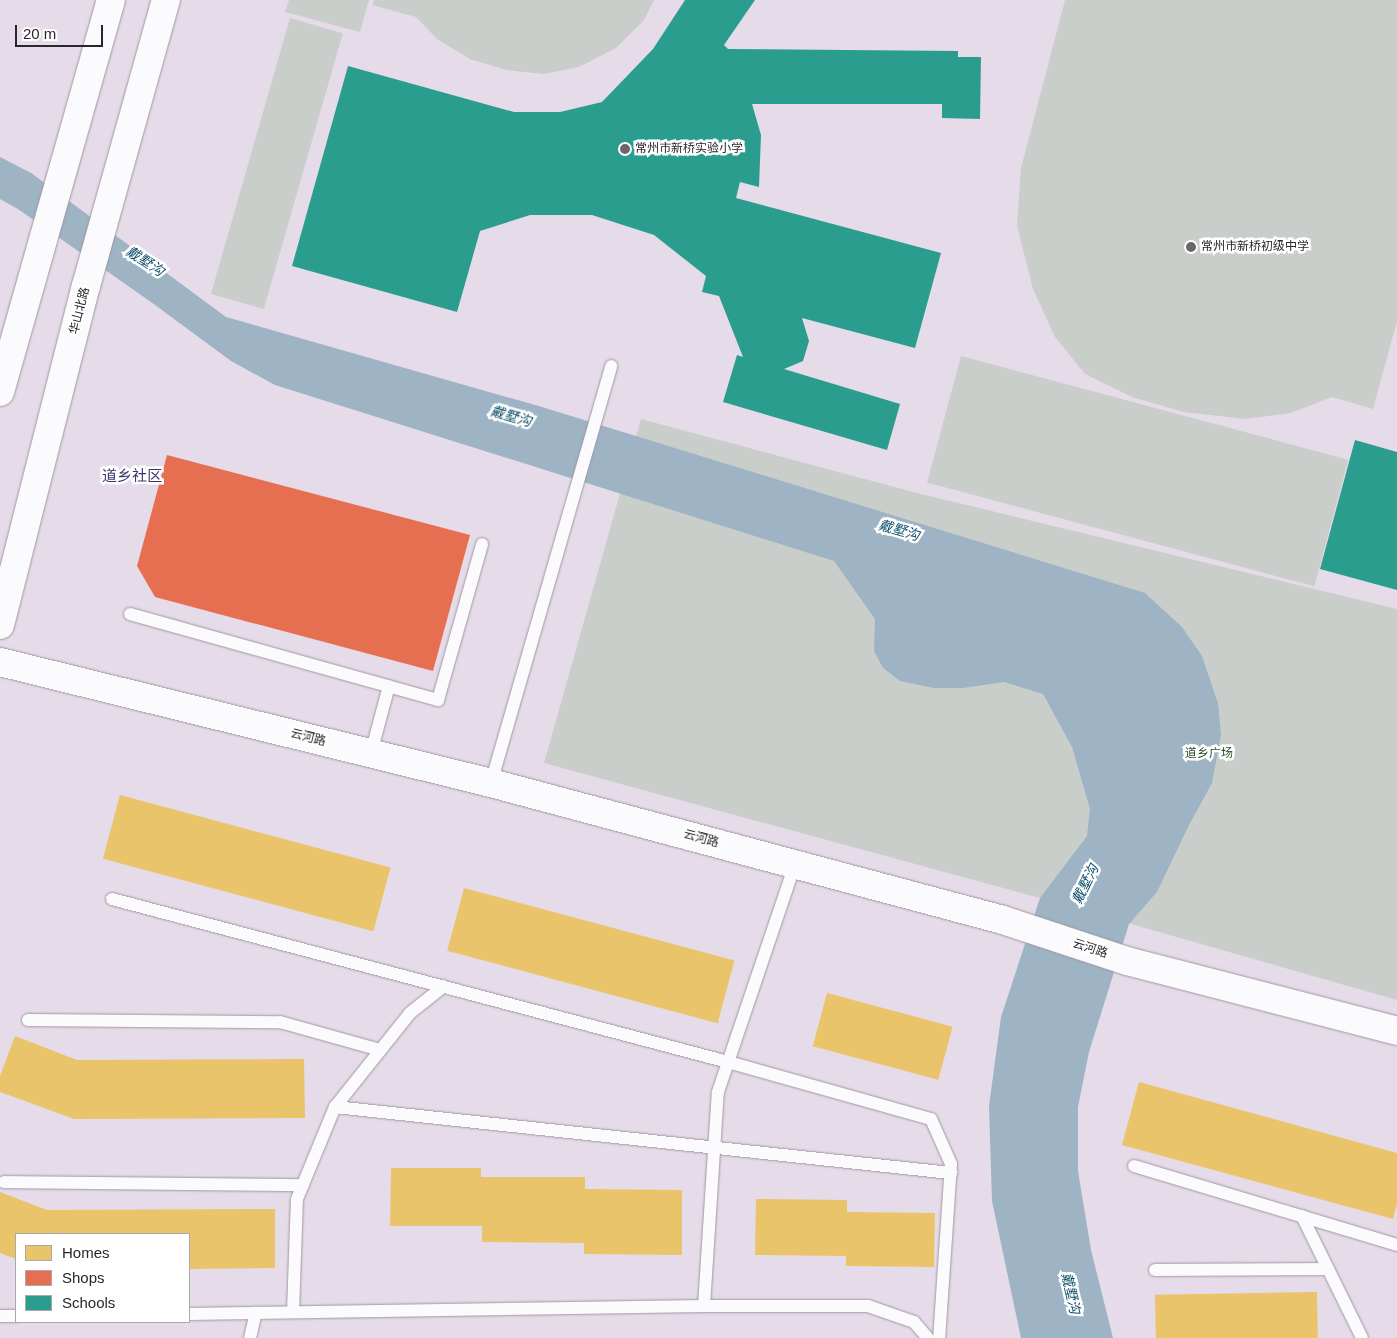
<!DOCTYPE html>
<html>
<head>
<meta charset="utf-8">
<style>
  body { margin:0 }
  #map { position:relative; width:1397px; height:1338px; overflow:hidden; background:#e6dbe8; font-family:Helvetica,"Noto Sans SC",sans-serif }
  div>[style] { position:absolute }
  .green>* { inset:0; background:#c9cecb; transform-origin:0 0 }
  .water>* { inset:0; background:#9eb3c4 }
  .homes>* { inset:0; background:#e9c46a; transform-origin:0 0 }
  .shops>* { inset:0; background:#e76f51 }
  .schools>* { inset:0; background:#2a9d8f }
  .roads { filter:drop-shadow(0 0 1px #a098a2) drop-shadow(0 0 1px #a098a2) }
  .lane>* { height:12px; margin:-6px; padding:0 6px; transform-origin:6px; border-radius:6px; background:#fbfafc }
  .secondary>* { height:28px; margin:-14px; padding:0 14px; transform-origin:14px; border-radius:14px; background:#fbfafc }
  .dots>* { width:14px; height:14px; translate:-50% -50%; box-sizing:border-box; border:2px solid #fff; border-radius:50% }
  span { translate:-50% -50%; white-space:nowrap; text-align:center; line-height:1.15; -webkit-text-stroke:5px #fff; paint-order:stroke }
  .poi-label { font-size:12px; color:#2c252d }
  .left { translate:0 -50%; text-align:left }
  .street-label { font-size:12px; color:#2c252d }
  .park-label { font-size:12px; color:#244f2b }
  .water-label { font-size:14px; color:#11516d; font-style:italic }
  .quarter-label { font-size:15px; color:#3b336f }
  .legend { position:absolute; left:15px; top:1233px; width:175px; height:90px; box-sizing:border-box; background:#fff; border:1px solid #aba8ab; margin:0; padding:6px 9px; list-style:none; font-size:15px; color:#2c252d }
  .legend li { display:flex; align-items:center; gap:10px; height:25px }
  .legend b { width:25px; border:1px solid #aba8ab }
  .scale { position:absolute; left:15px; top:25px; width:88px; height:22px; box-sizing:border-box; border:2px solid #2c252d; border-top:0; padding-left:6px; font-size:15px; line-height:18px; white-space:nowrap; color:#2c252d; -webkit-text-stroke:4px #fff; paint-order:stroke }
</style>
</head>
<body>
<div id="map">
  <div class="green">
    <div style="clip-path:polygon(289px 0,369px 0,360px 32px,285px 12px)"></div>
    <div style="clip-path:polygon(374px 0,654px 0,644px 20px,616px 48px,579px 67px,543px 74px,506px 70px,470px 59px,437px 39px,416px 17px,372px 5px)"></div>
    <div style="clip-path:polygon(1065px 0,1397px 0,1397px 321px,1373px 409px,1332px 397px,1291px 413px,1246px 419px,1183px 412px,1132px 397px,1085px 374px,1055px 337px,1033px 289px,1017px 226px,1021px 168px)"></div>
    <div style="left:290px;top:18px;width:55px;height:287px;rotate:16deg"></div>
    <div style="left:961px;top:356px;width:401px;height:131px;rotate:15deg"></div>
    <div style="clip-path:polygon(641px 419px,917px 493px,1397px 609px,1397px 1000px,1040px 898px,544px 763px)"></div>
  </div>
  <div class="water">
    <div style="clip-path:polygon(0 157px,31px 173px,226px 317px,542px 407px,1145px 593px,1182px 627px,1202px 656px,1218px 703px,1221px 735px,1212px 783px,1188px 827px,1157px 892px,1129px 924px,1089px 1052px,1078px 1107px,1078px 1171px,1091px 1250px,1113px 1338px,1021px 1338px,992px 1201px,989px 1106px,1001px 1017px,1040px 898px,1087px 836px,1090px 809px,1072px 747px,1043px 694px,1004px 682px,963px 688px,934px 688px,900px 681px,883px 668px,874px 651px,875px 619px,834px 561px,275px 385px,231px 361px,151px 302px,18px 209px,0 199px)"></div>
  </div>
  <div class="homes">
    <div style="left:120px;top:795px;width:280px;height:66px;rotate:15deg"></div>
    <div style="left:464px;top:888px;width:280px;height:65px;rotate:15deg"></div>
    <div style="left:827px;top:993px;width:130px;height:55px;rotate:15deg"></div>
    <div style="clip-path:polygon(15px 1036px,77px 1060px,304px 1059px,305px 1118px,74px 1119px,0 1092px,0 1076px)"></div>
    <div style="clip-path:polygon(1139px 1082px,1397px 1153px,1397px 1203px,1393px 1219px,1122px 1145px)"></div>
    <div style="clip-path:polygon(391px 1168px,481px 1168px,481px 1177px,585px 1177px,585px 1189px,682px 1190px,682px 1255px,584px 1254px,584px 1243px,482px 1242px,482px 1226px,390px 1226px)"></div>
    <div style="clip-path:polygon(0 1192px,47px 1210px,275px 1209px,275px 1268px,189px 1269px,189px 1234px,16px 1234px,16px 1259px,0 1253px)"></div>
    <div style="clip-path:polygon(756px 1199px,847px 1200px,847px 1212px,935px 1213px,934px 1267px,846px 1266px,846px 1256px,755px 1255px)"></div>
    <div style="left:1317px;top:1292px;width:46px;height:162px;rotate:89deg"></div>
  </div>
  <div class="shops">
    <div style="clip-path:polygon(167px 455px,470px 535px,433px 671px,155px 597px,137px 566px)"></div>
  </div>
  <div class="schools">
    <div style="clip-path:polygon(685px 0,755px 0,724px 45px,728px 49px,958px 51px,958px 57px,981px 57px,980px 119px,942px 118px,942px 104px,752px 104px,761px 135px,759px 187px,740px 182px,736px 198px,941px 253px,915px 348px,802px 318px,809px 341px,803px 361px,784px 369px,900px 404px,887px 450px,723px 402px,737px 355px,743px 357px,719px 296px,702px 292px,706px 276px,654px 235px,592px 215px,530px 215px,480px 231px,457px 312px,292px 266px,348px 66px,514px 112px,560px 112px,602px 102px,653px 49px)"></div>
    <div style="clip-path:polygon(1355px 440px,1397px 452px,1397px 590px,1320px 569px)"></div>
  </div>
  <div class="roads">
    <div class="lane">
      <div style="left:130px;top:614px;width:320px;rotate:15.6deg"></div>
      <div style="left:438px;top:700px;width:162px;rotate:-74.2deg"></div>
      <div style="left:371px;top:753px;width:69px;rotate:-75deg"></div>
      <div style="left:491px;top:783px;width:434px;rotate:-73.9deg"></div>
      <div style="left:112px;top:899px;width:637px;rotate:14.82deg"></div>
      <div style="left:728px;top:1062px;width:211px;rotate:15.7deg"></div>
      <div style="left:931px;top:1119px;width:49px;rotate:66deg"></div>
      <div style="left:951px;top:1164px;width:174px;rotate:93.9deg"></div>
      <div style="left:28px;top:1020px;width:252px;rotate:0.5deg"></div>
      <div style="left:280px;top:1022px;width:104px;rotate:15.6deg"></div>
      <div style="left:335px;top:1107px;width:620px;rotate:6.12deg"></div>
      <div style="left:1134px;top:1166px;width:275px;rotate:16.7deg"></div>
      <div style="left:4px;top:1182px;width:299px;rotate:0.6deg"></div>
      <div style="left:1302px;top:1216px;width:136px;rotate:63.8deg"></div>
      <div style="left:1155px;top:1270px;width:173px;rotate:-0.3deg"></div>
      <div style="left:704px;top:1306px;width:214px;rotate:-86.3deg"></div>
      <div style="left:718px;top:1092px;width:241px;rotate:-71.3deg"></div>
      <div style="left:293px;top:1312px;width:113px;rotate:-88deg"></div>
      <div style="left:297px;top:1199px;width:100px;rotate:-67.6deg"></div>
      <div style="left:335px;top:1107px;width:120px;rotate:-51.4deg"></div>
      <div style="left:410px;top:1013px;width:43px;rotate:-38.5deg"></div>
      <div style="left:189px;top:1314px;width:515px;rotate:-0.89deg"></div>
      <div style="left:704px;top:1306px;width:164px"></div>
      <div style="left:868px;top:1306px;width:49px;rotate:19.2deg"></div>
      <div style="left:914px;top:1322px;width:21px;rotate:49deg"></div>
      <div style="left:0;top:1316px;width:16px"></div>
      <div style="left:250px;top:1338px;width:26px;rotate:-77deg"></div>
    </div>
    <div class="secondary">
      <div style="left:0;top:392px;width:407px;rotate:-74.2deg"></div>
      <div style="left:0;top:625px;width:350px;rotate:-75.8deg"></div>
      <div style="left:86px;top:286px;width:297px;rotate:-74.4deg"></div>
      <div style="left:0;top:662px;width:506px;rotate:13.84deg"></div>
      <div style="left:491px;top:783px;width:530px;rotate:14.98deg"></div>
      <div style="left:1003px;top:920px;width:131px;rotate:18.3deg"></div>
      <div style="left:1127px;top:961px;width:279px;rotate:14.5deg"></div>
    </div>
  </div>
  <div class="dots">
    <div style="left:625px;top:149px;background:#6d656e"></div>
    <div style="left:1191px;top:247px;background:#6d656e"></div>
  </div>
  <div class="poi-label">
    <span class="left" style="left:635px;top:149px">常州市新桥实验小学</span>
    <span class="left" style="left:1201px;top:247px">常州市新桥初级中学</span>
  </div>
  <div class="street-label">
    <span style="left:80px;top:311px;rotate:-76deg">华山北路</span>
    <span style="left:308px;top:738px;rotate:14deg">云河路</span>
    <span style="left:701px;top:839px;rotate:15deg">云河路</span>
    <span style="left:1090px;top:949px;rotate:18deg">云河路</span>
  </div>
  <div class="park-label">
    <span style="left:1209px;top:754px">道乡广场</span>
  </div>
  <div class="water-label">
    <span style="left:145px;top:261px;rotate:33deg">戴墅沟</span>
    <span style="left:511px;top:416px;rotate:16deg">戴墅沟</span>
    <span style="left:899px;top:530px;rotate:16deg">戴墅沟</span>
    <span style="left:1085px;top:884px;rotate:-64deg">戴墅沟</span>
    <span style="left:1071px;top:1293px;rotate:77deg">戴墅沟</span>
  </div>
  <div class="quarter-label">
    <span style="left:132px;top:476px">道乡社区</span>
  </div>
  <ul class="legend">
  <li><b style="height:14px;background:#e9c46a"></b>Homes</li>
  <li><b style="height:14px;background:#e76f51"></b>Shops</li>
  <li><b style="height:14px;background:#2a9d8f"></b>Schools</li>
  </ul>
  <div class="scale">20 m</div>
</div>
</body>
</html>
